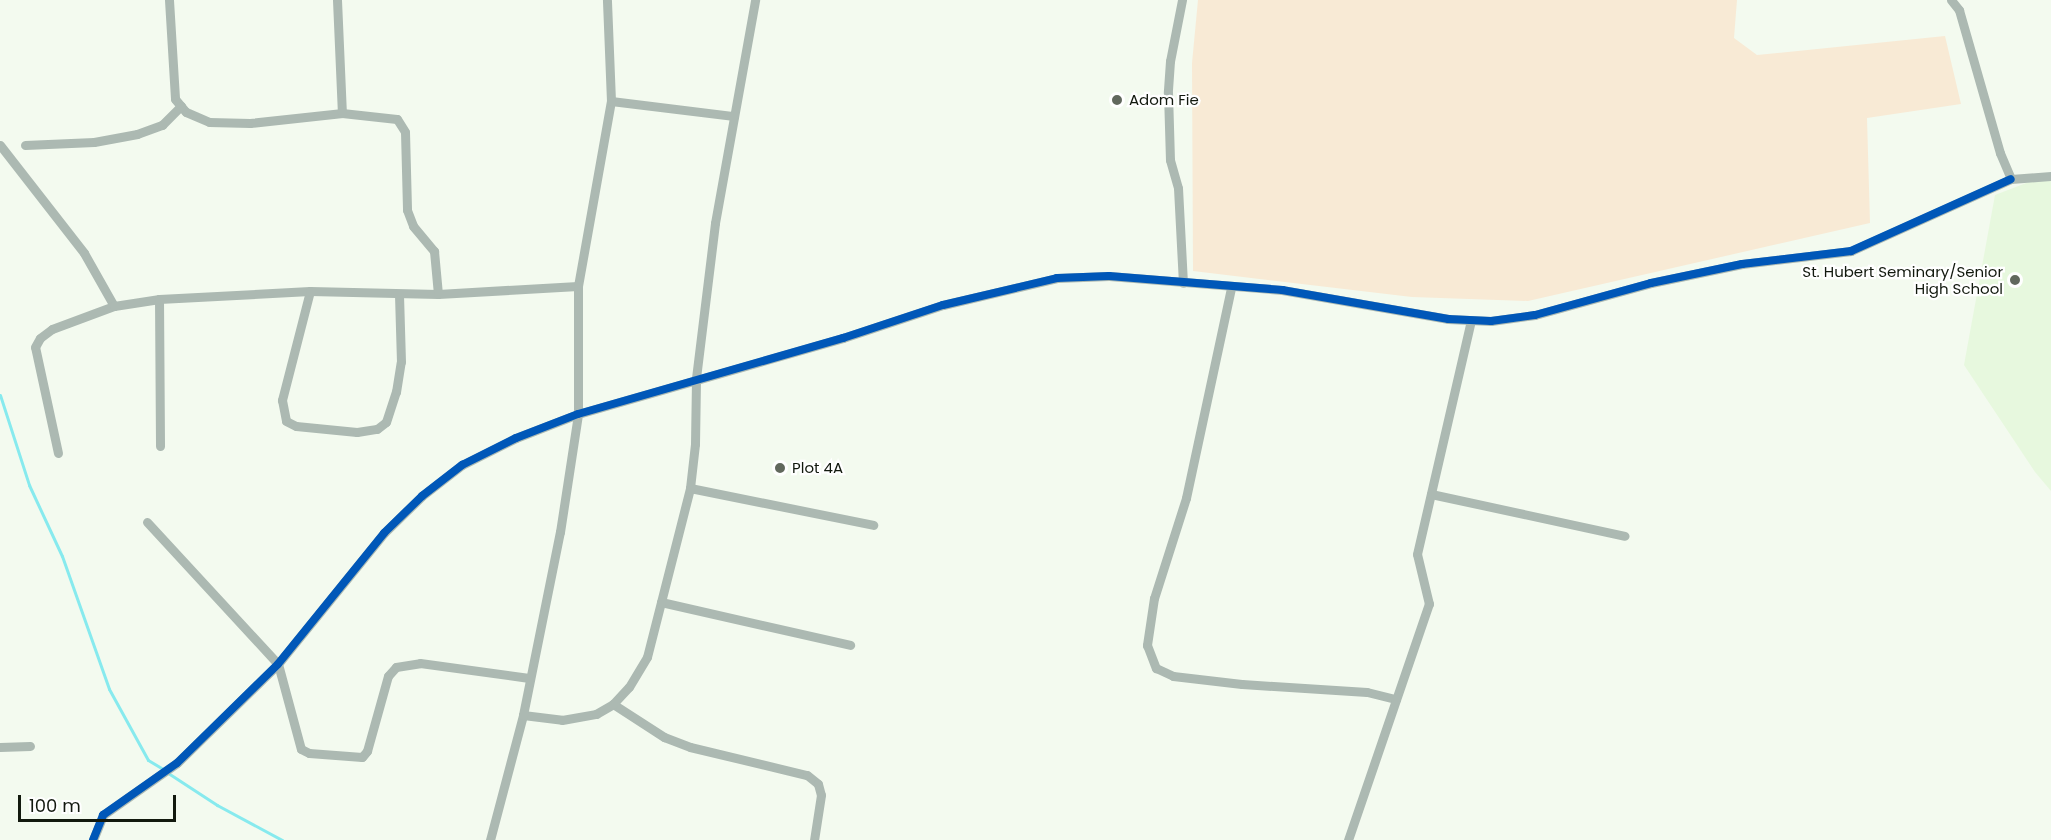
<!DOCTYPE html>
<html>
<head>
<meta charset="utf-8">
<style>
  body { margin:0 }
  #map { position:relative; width:2051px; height:840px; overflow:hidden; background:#f3faef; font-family:Poppins,sans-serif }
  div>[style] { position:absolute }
  .built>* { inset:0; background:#e7f8de }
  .green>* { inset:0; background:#f8ead5 }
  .stream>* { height:3px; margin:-1.5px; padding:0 1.5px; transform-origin:1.5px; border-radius:1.5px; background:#87eaee }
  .minor>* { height:9px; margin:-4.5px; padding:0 4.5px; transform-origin:4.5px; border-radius:4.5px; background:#acb9b2 }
  .cycleway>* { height:8px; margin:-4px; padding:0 4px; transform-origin:4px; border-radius:4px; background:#0057b8 }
  .dots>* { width:16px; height:16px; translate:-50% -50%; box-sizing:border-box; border:3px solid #fff; border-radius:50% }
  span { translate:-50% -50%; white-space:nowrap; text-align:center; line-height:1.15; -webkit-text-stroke:4.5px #fff; paint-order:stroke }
  .poi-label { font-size:15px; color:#12190e }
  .left { translate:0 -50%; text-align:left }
  .right { translate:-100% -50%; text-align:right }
  .scale { position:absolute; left:18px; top:795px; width:158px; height:27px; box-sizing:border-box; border:3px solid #12190e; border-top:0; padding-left:8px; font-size:18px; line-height:21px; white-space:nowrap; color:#12190e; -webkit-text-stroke:4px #fff; paint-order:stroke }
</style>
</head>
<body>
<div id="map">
  <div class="built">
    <div style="clip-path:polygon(2042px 177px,2051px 177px,2051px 491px,2035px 472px,1964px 365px,1995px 195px)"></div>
  </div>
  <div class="green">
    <div style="clip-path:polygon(1198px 0,1737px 0,1734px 38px,1757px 55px,1945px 36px,1961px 104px,1867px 118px,1870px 223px,1528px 301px,1412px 297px,1193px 271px,1192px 63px)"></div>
  </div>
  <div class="stream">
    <div style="left:0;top:395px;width:95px;rotate:72.1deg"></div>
    <div style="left:29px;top:485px;width:78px;rotate:65.1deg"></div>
    <div style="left:62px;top:556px;width:141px;rotate:70.5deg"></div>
    <div style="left:109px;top:689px;width:81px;rotate:61.2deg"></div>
    <div style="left:148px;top:760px;width:17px;rotate:31deg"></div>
    <div style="left:168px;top:773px;width:59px;rotate:33.1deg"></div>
    <div style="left:217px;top:805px;width:74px;rotate:28.3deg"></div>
  </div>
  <div class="minor">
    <div style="left:169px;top:0;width:99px;rotate:86.5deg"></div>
    <div style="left:175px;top:99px;width:17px;rotate:50deg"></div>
    <div style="left:186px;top:112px;width:25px;rotate:23deg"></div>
    <div style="left:209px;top:122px;width:41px;rotate:1.4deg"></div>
    <div style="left:250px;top:123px;width:93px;rotate:-6.2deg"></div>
    <div style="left:342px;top:113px;width:55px;rotate:6.2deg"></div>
    <div style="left:397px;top:119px;width:15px;rotate:58deg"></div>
    <div style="left:405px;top:132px;width:78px;rotate:88.5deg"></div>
    <div style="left:407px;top:210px;width:17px;rotate:69deg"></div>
    <div style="left:413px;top:226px;width:33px;rotate:50deg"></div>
    <div style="left:434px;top:251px;width:43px;rotate:84.7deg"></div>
    <div style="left:337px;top:0;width:113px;rotate:87.5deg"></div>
    <div style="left:1182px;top:0;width:62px;rotate:101.1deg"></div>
    <div style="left:1170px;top:61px;width:32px;rotate:94deg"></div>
    <div style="left:1168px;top:93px;width:67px;rotate:88.3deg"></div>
    <div style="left:1170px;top:160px;width:29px;rotate:74deg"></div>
    <div style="left:1178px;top:188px;width:95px;rotate:87deg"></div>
    <div style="left:1951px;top:0;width:13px;rotate:51deg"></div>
    <div style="left:1959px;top:10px;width:149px;rotate:74deg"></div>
    <div style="left:2000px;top:153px;width:28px;rotate:67deg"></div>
    <div style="left:2011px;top:179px;width:40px;rotate:-4.3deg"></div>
    <div style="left:611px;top:101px;width:124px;rotate:7deg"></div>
    <div style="left:0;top:145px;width:137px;rotate:52.1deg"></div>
    <div style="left:84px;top:253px;width:61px;rotate:60.5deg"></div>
    <div style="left:25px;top:145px;width:69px;rotate:-2.5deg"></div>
    <div style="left:94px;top:142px;width:44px;rotate:-10.5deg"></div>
    <div style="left:137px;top:134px;width:27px;rotate:-20deg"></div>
    <div style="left:162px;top:125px;width:27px;rotate:-45deg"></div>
    <div style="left:1231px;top:288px;width:215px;rotate:102.1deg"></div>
    <div style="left:1186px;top:498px;width:105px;rotate:107.7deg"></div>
    <div style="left:1154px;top:598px;width:48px;rotate:98.5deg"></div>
    <div style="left:1147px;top:645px;width:25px;rotate:69deg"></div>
    <div style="left:1156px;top:668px;width:19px;rotate:25deg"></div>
    <div style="left:1173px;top:676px;width:69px;rotate:6.6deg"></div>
    <div style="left:1242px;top:684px;width:125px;rotate:3.7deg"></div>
    <div style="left:1367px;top:692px;width:30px;rotate:14deg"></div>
    <div style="left:310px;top:291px;width:113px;rotate:104.4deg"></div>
    <div style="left:282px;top:400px;width:21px;rotate:79deg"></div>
    <div style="left:286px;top:421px;width:11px;rotate:27deg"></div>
    <div style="left:296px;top:426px;width:61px;rotate:5.6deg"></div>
    <div style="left:357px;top:432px;width:20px;rotate:-9deg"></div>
    <div style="left:377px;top:429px;width:11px;rotate:-38deg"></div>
    <div style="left:386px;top:422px;width:32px;rotate:-72deg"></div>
    <div style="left:396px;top:392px;width:30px;rotate:-81deg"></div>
    <div style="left:401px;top:362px;width:68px;rotate:-91.7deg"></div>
    <div style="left:159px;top:299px;width:147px;rotate:89.6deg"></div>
    <div style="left:58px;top:453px;width:108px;rotate:-102.2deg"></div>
    <div style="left:35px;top:347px;width:10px;rotate:-61deg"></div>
    <div style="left:40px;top:338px;width:15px;rotate:-37deg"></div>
    <div style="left:52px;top:329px;width:66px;rotate:-20.4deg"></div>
    <div style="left:114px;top:306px;width:46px;rotate:-8.8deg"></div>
    <div style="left:159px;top:299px;width:151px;rotate:-3deg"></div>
    <div style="left:310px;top:291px;width:128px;rotate:1.3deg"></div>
    <div style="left:438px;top:294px;width:140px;rotate:-3.3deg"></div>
    <div style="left:690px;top:488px;width:187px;rotate:11.4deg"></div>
    <div style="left:1431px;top:494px;width:198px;rotate:12.2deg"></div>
    <div style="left:147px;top:522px;width:193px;rotate:47.3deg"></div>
    <div style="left:278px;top:664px;width:88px;rotate:74.9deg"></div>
    <div style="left:301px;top:749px;width:9px;rotate:27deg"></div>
    <div style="left:309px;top:753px;width:53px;rotate:4.3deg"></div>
    <div style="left:362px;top:757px;width:8px;rotate:-50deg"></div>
    <div style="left:367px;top:751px;width:78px;rotate:-74.4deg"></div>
    <div style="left:388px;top:676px;width:12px;rotate:-48deg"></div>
    <div style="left:396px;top:667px;width:24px;rotate:-9deg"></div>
    <div style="left:420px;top:663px;width:110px;rotate:7.8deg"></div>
    <div style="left:661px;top:602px;width:194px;rotate:12.8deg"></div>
    <div style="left:613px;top:704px;width:61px;rotate:32.9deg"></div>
    <div style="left:664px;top:737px;width:28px;rotate:21deg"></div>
    <div style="left:690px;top:747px;width:120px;rotate:13.5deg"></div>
    <div style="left:807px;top:775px;width:14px;rotate:39deg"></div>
    <div style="left:818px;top:784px;width:11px;rotate:75deg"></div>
    <div style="left:821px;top:795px;width:46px;rotate:98.8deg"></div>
    <div style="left:523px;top:715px;width:39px;rotate:7deg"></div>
    <div style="left:562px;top:720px;width:35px;rotate:-10deg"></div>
    <div style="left:596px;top:714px;width:20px;rotate:-30deg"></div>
    <div style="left:613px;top:704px;width:23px;rotate:-47deg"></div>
    <div style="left:629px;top:687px;width:35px;rotate:-59deg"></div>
    <div style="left:647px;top:657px;width:174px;rotate:-75.7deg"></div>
    <div style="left:690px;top:488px;width:44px;rotate:-83.5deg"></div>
    <div style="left:695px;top:444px;width:66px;rotate:-89.1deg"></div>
    <div style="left:696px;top:378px;width:156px;rotate:-83deg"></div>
    <div style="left:715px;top:223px;width:227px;rotate:-79.8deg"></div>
    <div style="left:0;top:747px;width:30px;rotate:-2deg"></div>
    <div style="left:93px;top:840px;width:27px;rotate:-68deg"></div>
    <div style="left:103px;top:815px;width:90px;rotate:-35.1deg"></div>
    <div style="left:177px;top:763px;width:141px;rotate:-44.4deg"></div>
    <div style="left:278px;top:664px;width:169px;rotate:-51deg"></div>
    <div style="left:384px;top:533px;width:53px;rotate:-44.2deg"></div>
    <div style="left:422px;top:496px;width:51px;rotate:-37.8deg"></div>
    <div style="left:462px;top:465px;width:60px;rotate:-26.6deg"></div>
    <div style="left:516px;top:438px;width:66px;rotate:-21.2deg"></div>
    <div style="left:578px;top:414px;width:276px;rotate:-16deg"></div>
    <div style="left:843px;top:338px;width:105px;rotate:-18.3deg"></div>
    <div style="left:943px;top:305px;width:117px;rotate:-13.3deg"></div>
    <div style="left:1057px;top:278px;width:52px;rotate:-2.2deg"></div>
    <div style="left:1109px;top:276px;width:174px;rotate:4.6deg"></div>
    <div style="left:1282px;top:290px;width:169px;rotate:9.9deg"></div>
    <div style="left:1448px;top:319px;width:43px;rotate:2.7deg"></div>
    <div style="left:1491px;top:321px;width:44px;rotate:-7.8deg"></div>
    <div style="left:1535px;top:315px;width:120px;rotate:-15.4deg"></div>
    <div style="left:1651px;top:283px;width:93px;rotate:-11.8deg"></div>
    <div style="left:1742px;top:264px;width:110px;rotate:-6.8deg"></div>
    <div style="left:1851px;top:251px;width:175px;rotate:-24.2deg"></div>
    <div style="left:490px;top:840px;width:129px;rotate:-75.2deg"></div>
    <div style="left:523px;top:715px;width:187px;rotate:-78.6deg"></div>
    <div style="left:560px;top:532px;width:119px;rotate:-81.3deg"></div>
    <div style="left:578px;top:414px;width:128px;rotate:-90deg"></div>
    <div style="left:578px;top:286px;width:188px;rotate:-79.9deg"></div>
    <div style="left:611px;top:101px;width:101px;rotate:-92.3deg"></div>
    <div style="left:1348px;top:840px;width:250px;rotate:-71.1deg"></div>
    <div style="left:1429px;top:604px;width:51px;rotate:-103.5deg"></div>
    <div style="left:1417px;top:554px;width:240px;rotate:-77deg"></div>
  </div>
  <div class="cycleway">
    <div style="left:93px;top:840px;width:27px;rotate:-68deg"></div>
    <div style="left:103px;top:815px;width:90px;rotate:-35.1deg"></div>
    <div style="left:177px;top:763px;width:141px;rotate:-44.4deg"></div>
    <div style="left:278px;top:664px;width:169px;rotate:-51deg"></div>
    <div style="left:384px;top:533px;width:53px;rotate:-44.2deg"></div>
    <div style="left:422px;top:496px;width:51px;rotate:-37.8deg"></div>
    <div style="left:462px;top:465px;width:60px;rotate:-26.6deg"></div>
    <div style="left:516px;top:438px;width:66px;rotate:-21.2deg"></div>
    <div style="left:578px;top:414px;width:276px;rotate:-16deg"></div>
    <div style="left:843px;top:338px;width:105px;rotate:-18.3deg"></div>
    <div style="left:943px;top:305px;width:117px;rotate:-13.3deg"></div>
    <div style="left:1057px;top:278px;width:52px;rotate:-2.2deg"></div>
    <div style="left:1109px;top:276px;width:174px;rotate:4.6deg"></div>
    <div style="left:1282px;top:290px;width:169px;rotate:9.9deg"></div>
    <div style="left:1448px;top:319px;width:43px;rotate:2.7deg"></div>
    <div style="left:1491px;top:321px;width:44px;rotate:-7.8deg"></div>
    <div style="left:1535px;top:315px;width:120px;rotate:-15.4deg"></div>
    <div style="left:1651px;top:283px;width:93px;rotate:-11.8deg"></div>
    <div style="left:1742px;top:264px;width:110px;rotate:-6.8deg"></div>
    <div style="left:1851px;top:251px;width:175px;rotate:-24.2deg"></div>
  </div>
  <div class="dots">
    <div style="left:1117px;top:100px;background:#61685d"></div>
    <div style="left:2015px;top:280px;background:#61685d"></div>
    <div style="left:780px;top:468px;background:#61685d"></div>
  </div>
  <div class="poi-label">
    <span class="left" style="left:1129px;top:100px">Adom Fie</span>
    <span class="right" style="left:2003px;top:280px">St. Hubert Seminary/Senior<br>High School</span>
    <span class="left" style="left:792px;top:468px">Plot 4A</span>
  </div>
  <div class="scale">100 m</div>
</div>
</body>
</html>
